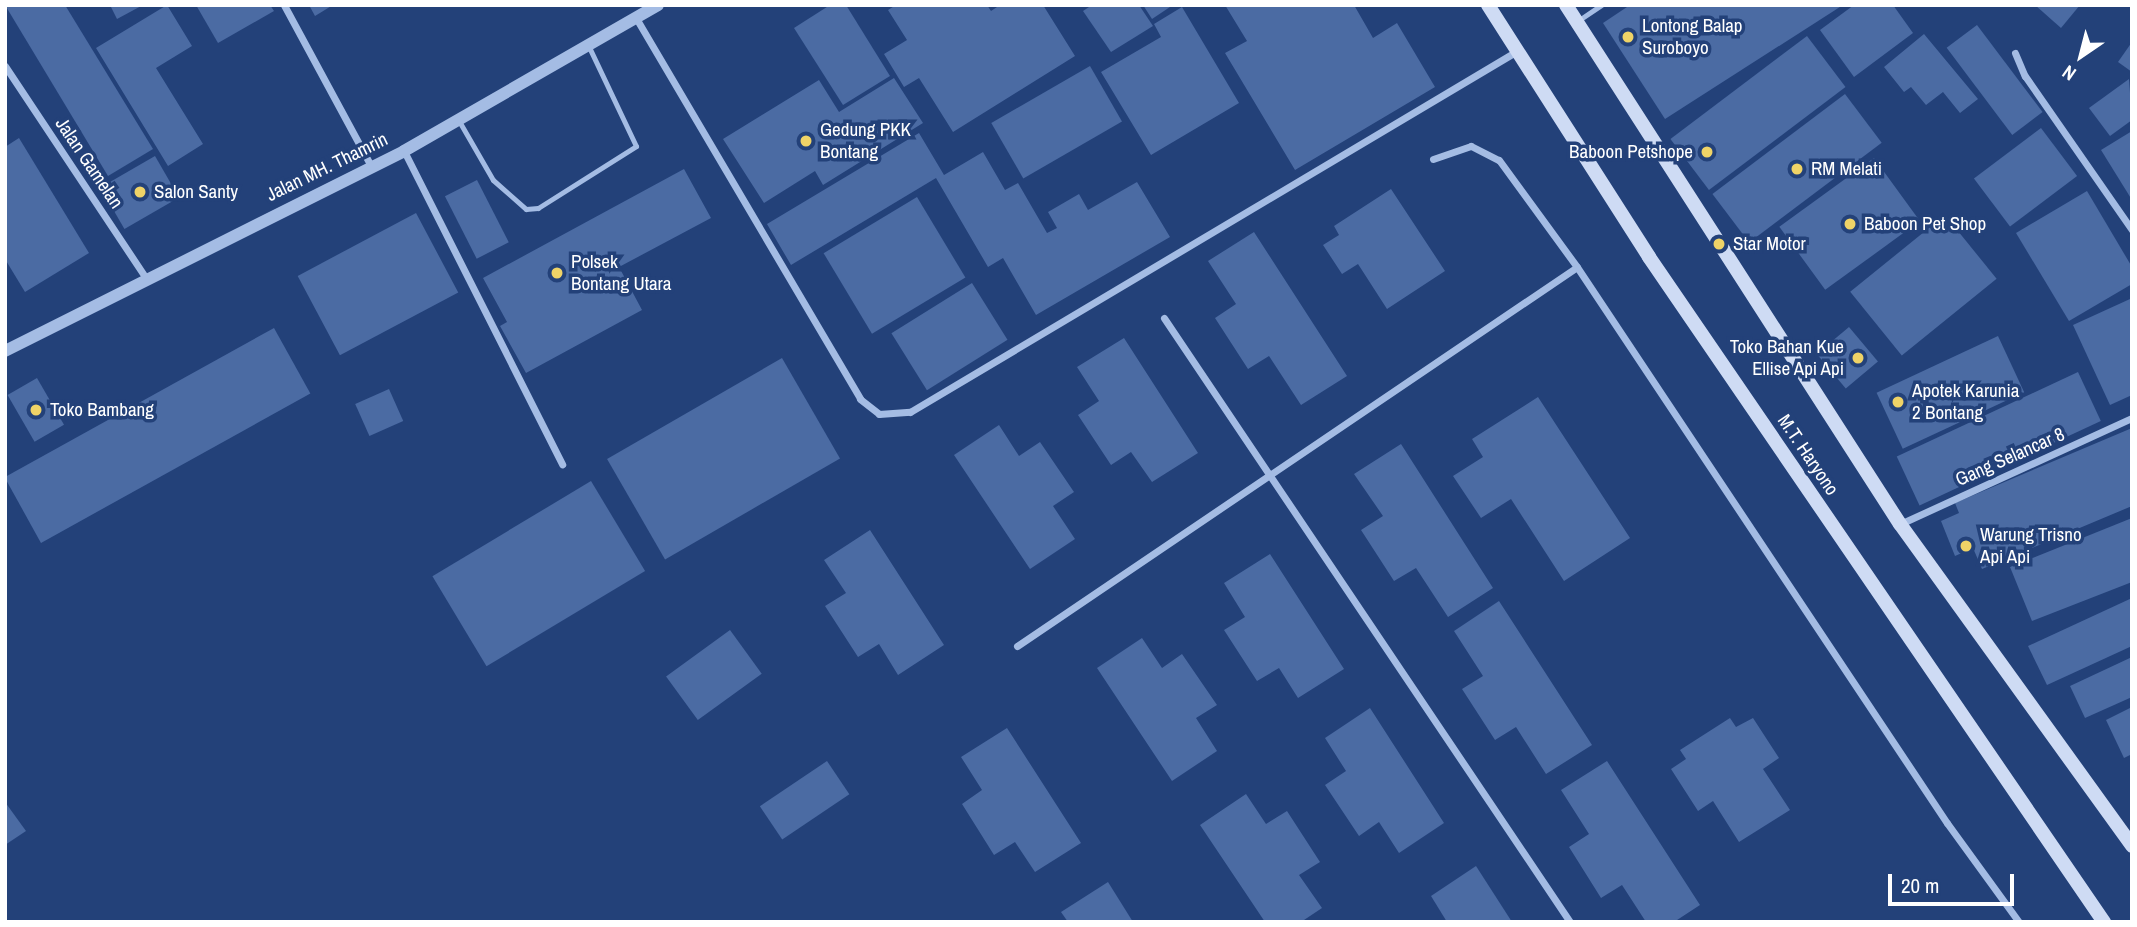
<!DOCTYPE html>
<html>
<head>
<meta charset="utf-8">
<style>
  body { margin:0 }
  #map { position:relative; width:2137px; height:927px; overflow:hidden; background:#234179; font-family:"Archivo Narrow",sans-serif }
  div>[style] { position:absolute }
  .building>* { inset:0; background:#4b6ba3; transform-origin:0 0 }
  .service>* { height:5px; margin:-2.5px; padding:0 2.5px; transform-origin:2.5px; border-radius:2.5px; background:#a4bce4 }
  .minor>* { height:7px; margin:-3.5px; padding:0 3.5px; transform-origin:3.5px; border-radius:3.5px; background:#a4bce4 }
  .tertiary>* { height:12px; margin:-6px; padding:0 6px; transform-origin:6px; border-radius:6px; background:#a4bce4 }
  .secondary>* { height:14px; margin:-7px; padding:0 7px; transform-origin:7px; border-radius:7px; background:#cedbf4 }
  .dots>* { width:19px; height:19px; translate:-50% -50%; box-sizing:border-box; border:4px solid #234179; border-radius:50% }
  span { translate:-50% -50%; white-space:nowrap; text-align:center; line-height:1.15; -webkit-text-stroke:7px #234179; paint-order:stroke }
  .poi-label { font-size:19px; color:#fff }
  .left { translate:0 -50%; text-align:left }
  .right { translate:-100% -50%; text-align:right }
  .street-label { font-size:19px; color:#fff }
  .frame { position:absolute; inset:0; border:7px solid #fff; pointer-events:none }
  .north { position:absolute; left:2046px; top:21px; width:70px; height:70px; -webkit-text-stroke:5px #234179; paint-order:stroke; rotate:215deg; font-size:19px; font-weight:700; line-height:28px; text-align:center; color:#fff }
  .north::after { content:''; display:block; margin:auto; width:24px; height:32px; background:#fff; clip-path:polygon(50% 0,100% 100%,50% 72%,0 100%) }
  .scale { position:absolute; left:1888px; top:874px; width:126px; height:32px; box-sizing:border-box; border:4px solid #fff; border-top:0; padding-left:9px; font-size:21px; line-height:24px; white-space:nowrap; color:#fff; -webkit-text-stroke:5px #234179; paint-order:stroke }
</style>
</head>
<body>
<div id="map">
  <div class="building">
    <div style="clip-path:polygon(5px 5px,65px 5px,153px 149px,108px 176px)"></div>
    <div style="clip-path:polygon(110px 5px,143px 5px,117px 19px)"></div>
    <div style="clip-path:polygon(167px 5px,192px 46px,156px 68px,203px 144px,168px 166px,96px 48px)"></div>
    <div style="clip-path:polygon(196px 5px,270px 5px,274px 11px,218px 43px)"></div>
    <div style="clip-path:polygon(309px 5px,333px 5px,315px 16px)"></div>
    <div style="clip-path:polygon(830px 5px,846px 5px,890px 76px,843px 105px,794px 28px)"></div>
    <div style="clip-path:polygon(896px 5px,987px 5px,991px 11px,1000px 5px,1043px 5px,1075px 56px,953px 132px,919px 78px,904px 87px,884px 54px,907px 40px,888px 10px)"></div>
    <div style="clip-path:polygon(1092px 5px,1139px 5px,1153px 26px,1111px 52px,1083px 11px)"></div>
    <div style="clip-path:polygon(1143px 5px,1173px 5px,1152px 19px)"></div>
    <div style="clip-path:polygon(1225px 5px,1354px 5px,1373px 38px,1397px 23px,1435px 87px,1295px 170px,1225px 53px,1247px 41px)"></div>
    <div style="clip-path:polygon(1630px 5px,1843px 5px,1665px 119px,1603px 23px)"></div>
    <div style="clip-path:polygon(1854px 5px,1893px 5px,1913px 33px,1854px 77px,1820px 30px)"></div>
    <div style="clip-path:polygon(2035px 5px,2080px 5px,2061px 28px)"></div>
    <div style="clip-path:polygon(1182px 7px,1239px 103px,1151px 155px,1101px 72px,1161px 37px,1154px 24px)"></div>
    <div style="left:1977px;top:25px;width:109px;height:38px;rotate:53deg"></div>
    <div style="clip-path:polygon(1924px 34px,1978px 99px,1960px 113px,1943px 92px,1926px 105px,1911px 87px,1904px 92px,1884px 67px)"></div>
    <div style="left:1807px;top:36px;width:64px;height:171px;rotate:53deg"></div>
    <div style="clip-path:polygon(2132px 42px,2132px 72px,2118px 62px)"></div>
    <div style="left:1090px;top:66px;width:64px;height:114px;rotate:60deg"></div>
    <div style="clip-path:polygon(894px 78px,923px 123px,823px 185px,815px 171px,764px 203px,723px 139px,819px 80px,839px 112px)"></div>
    <div style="clip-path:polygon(2129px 79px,2132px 120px,2110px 136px,2089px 108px)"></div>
    <div style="left:1845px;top:94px;width:61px;height:166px;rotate:53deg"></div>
    <div style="left:2041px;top:128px;width:60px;height:84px;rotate:53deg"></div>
    <div style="clip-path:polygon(2132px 131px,2132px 200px,2101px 150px)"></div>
    <div style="clip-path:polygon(919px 133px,944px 175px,983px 152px,1005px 190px,1018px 183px,1047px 233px,1057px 228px,1048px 212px,1079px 194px,1088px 210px,1137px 182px,1170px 237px,1036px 315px,1003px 258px,988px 267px,936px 178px,791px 265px,767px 224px)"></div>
    <div style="clip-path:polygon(19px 138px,89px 253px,25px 292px,5px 259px,5px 147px)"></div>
    <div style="left:155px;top:156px;width:48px;height:63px;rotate:60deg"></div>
    <div style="left:1874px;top:158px;width:78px;height:117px;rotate:54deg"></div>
    <div style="clip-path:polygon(684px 169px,711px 218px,619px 267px,642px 310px,526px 373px,500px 326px,507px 322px,483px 278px)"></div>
    <div style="left:477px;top:180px;width:70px;height:36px;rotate:63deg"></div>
    <div style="clip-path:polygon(1391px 189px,1445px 271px,1387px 309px,1358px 264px,1342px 274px,1323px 245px,1339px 235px,1334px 226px)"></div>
    <div style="clip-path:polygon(2087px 191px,2132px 267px,2132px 284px,2069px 321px,2016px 233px)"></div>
    <div style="left:917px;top:197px;width:94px;height:109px;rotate:59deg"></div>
    <div style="left:416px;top:213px;width:90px;height:134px;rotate:62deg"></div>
    <div style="left:1945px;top:215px;width:82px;height:122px;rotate:51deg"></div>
    <div style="clip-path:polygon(1254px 232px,1347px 376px,1301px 405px,1269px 356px,1248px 369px,1215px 318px,1236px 304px,1208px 261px)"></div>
    <div style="left:972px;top:283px;width:67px;height:95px;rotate:58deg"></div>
    <div style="clip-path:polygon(2130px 299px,2132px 395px,2110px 405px,2073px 325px)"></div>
    <div style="left:1849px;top:327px;width:45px;height:42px;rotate:50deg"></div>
    <div style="left:274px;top:328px;width:75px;height:308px;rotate:61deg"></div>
    <div style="left:1998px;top:336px;width:62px;height:134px;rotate:65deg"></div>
    <div style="clip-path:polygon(1124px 338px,1198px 453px,1152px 482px,1131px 452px,1111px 465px,1078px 415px,1099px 401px,1077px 367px)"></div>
    <div style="left:782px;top:358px;width:116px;height:202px;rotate:60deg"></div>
    <div style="left:2078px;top:372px;width:54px;height:200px;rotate:65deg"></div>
    <div style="left:37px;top:378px;width:54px;height:34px;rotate:60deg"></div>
    <div style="left:389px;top:389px;width:35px;height:37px;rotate:66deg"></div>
    <div style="clip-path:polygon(1538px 397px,1630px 538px,1564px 581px,1511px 499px,1481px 518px,1453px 476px,1483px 457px,1472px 439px)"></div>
    <div style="clip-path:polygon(999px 425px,1019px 456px,1040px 442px,1074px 492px,1053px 506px,1075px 539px,1030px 569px,954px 455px)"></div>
    <div style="clip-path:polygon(2132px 428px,2132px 506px,1982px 569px,1973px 548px,1955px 556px,1941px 521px,1959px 513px,1955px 503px)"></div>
    <div style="clip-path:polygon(1401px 444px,1493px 588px,1448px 617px,1416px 568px,1394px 581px,1361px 530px,1383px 516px,1354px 474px)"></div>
    <div style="left:591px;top:481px;width:105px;height:185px;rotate:59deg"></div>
    <div style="clip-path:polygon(2132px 518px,2132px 582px,2032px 621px,2010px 567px)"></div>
    <div style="clip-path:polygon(870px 530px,944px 645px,898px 675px,879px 644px,858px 657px,825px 606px,846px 593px,824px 560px)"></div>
    <div style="clip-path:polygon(1270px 554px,1344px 669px,1298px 698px,1279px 668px,1257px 681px,1224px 630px,1245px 617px,1224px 583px)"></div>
    <div style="clip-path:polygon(2132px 598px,2132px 646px,2047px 685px,2028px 646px)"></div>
    <div style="clip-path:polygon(1499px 601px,1592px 745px,1546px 774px,1516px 727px,1495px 740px,1462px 689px,1483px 676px,1454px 631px)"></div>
    <div style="left:730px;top:630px;width:54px;height:79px;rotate:54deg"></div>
    <div style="clip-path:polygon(1142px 638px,1162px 668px,1182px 654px,1217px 705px,1196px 718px,1217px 751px,1172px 781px,1097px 668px)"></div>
    <div style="clip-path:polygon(2132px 657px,2132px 697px,2085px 718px,2070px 686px)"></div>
    <div style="clip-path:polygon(2132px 707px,2132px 754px,2124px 758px,2106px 720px)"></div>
    <div style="clip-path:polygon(1370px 708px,1444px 823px,1399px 853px,1379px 822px,1359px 836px,1325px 785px,1346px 771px,1325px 738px)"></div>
    <div style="clip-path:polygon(1730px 718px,1736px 727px,1753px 718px,1779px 758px,1763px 769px,1790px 810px,1739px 842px,1713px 801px,1698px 811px,1671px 769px,1686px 759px,1680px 750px)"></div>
    <div style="clip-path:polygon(1007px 728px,1081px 843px,1035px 872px,1015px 842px,994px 855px,962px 804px,982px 790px,961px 757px)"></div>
    <div style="left:827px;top:761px;width:40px;height:81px;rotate:56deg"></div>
    <div style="clip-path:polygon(1607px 761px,1700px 905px,1674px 922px,1646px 922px,1622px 885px,1601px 898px,1569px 847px,1589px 834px,1561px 790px)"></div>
    <div style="clip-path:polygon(1246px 794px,1266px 824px,1287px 811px,1320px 862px,1299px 875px,1322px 908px,1301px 922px,1265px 922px,1200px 825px)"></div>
    <div style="clip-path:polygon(5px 802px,26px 831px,5px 845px)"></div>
    <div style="clip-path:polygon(1476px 866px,1512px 922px,1447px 922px,1431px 896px)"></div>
    <div style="clip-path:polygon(1108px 882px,1133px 922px,1068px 922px,1061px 912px)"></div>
  </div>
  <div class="service">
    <div style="left:1579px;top:20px;width:27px;rotate:-34deg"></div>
    <div style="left:459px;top:121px;width:68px;rotate:60deg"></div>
    <div style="left:493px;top:180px;width:44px;rotate:41.3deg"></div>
    <div style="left:526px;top:209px;width:12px;rotate:-5deg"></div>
    <div style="left:538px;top:208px;width:116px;rotate:-32.3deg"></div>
    <div style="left:636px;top:146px;width:110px;rotate:-115.4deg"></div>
  </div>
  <div class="minor">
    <div style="left:284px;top:5px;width:183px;rotate:61.6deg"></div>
    <div style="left:636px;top:18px;width:442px;rotate:59.5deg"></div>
    <div style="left:860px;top:399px;width:24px;rotate:38deg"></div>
    <div style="left:879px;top:414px;width:31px;rotate:-4deg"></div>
    <div style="left:910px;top:412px;width:706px;rotate:-30.74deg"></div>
    <div style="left:2015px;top:53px;width:25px;rotate:67deg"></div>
    <div style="left:2025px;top:76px;width:188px;rotate:55.2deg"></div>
    <div style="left:5px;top:66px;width:255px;rotate:56.4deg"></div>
    <div style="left:404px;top:151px;width:351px;rotate:63.2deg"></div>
    <div style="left:1433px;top:159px;width:40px;rotate:-18.9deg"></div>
    <div style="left:1471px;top:146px;width:31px;rotate:27deg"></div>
    <div style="left:1499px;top:160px;width:132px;rotate:53.9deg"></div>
    <div style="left:1577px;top:267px;width:668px;rotate:56.36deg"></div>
    <div style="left:1947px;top:823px;width:122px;rotate:54deg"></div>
    <div style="left:1164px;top:318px;width:728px;rotate:56.09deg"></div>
    <div style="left:1900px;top:524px;width:255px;rotate:-24.6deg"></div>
    <div style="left:1017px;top:646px;width:676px;rotate:-34.09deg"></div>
  </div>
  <div class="tertiary">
    <div style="left:5px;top:351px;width:446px;rotate:-26.6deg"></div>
    <div style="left:404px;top:151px;width:293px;rotate:-29.9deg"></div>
  </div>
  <div class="secondary">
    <div style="left:1488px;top:5px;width:299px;rotate:57.4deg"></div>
    <div style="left:1649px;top:257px;width:806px;rotate:55.62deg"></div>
    <div style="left:1566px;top:5px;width:617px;rotate:57.24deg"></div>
    <div style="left:1900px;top:524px;width:397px;rotate:54.2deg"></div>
  </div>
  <div class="dots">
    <div style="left:1628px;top:37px;background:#efd367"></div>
    <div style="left:806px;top:141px;background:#efd367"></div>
    <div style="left:1707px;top:152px;background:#efd367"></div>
    <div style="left:1797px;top:169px;background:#efd367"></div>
    <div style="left:140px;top:192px;background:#efd367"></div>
    <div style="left:1850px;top:224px;background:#efd367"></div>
    <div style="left:1719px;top:244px;background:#efd367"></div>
    <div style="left:557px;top:273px;background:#efd367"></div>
    <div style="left:1858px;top:358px;background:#efd367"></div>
    <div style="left:1898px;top:402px;background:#efd367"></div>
    <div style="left:36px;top:410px;background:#efd367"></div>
    <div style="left:1966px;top:546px;background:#efd367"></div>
  </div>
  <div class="poi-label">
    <span class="left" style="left:1642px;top:37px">Lontong Balap<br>Suroboyo</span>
    <span class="left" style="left:820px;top:141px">Gedung PKK<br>Bontang</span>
    <span class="right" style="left:1693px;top:152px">Baboon Petshope</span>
    <span class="left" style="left:1811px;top:169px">RM Melati</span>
    <span class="left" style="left:154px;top:192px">Salon Santy</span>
    <span class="left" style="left:1864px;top:224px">Baboon Pet Shop</span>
    <span class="left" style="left:1733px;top:244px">Star Motor</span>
    <span class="left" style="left:571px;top:273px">Polsek<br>Bontang Utara</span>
    <span class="right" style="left:1844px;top:358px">Toko Bahan Kue<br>Ellise Api Api</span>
    <span class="left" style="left:1912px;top:402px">Apotek Karunia<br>2 Bontang</span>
    <span class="left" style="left:50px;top:410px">Toko Bambang</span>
    <span class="left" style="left:1980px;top:546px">Warung Trisno<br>Api Api</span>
  </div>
  <div class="street-label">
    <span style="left:89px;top:163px;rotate:56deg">Jalan Gamelan</span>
    <span style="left:327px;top:167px;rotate:-26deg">Jalan MH. Thamrin</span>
    <span style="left:1808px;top:455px;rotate:56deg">M.T. Haryono</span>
    <span style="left:2010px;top:457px;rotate:-24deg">Gang Selancar 8</span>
  </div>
  <div class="frame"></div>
  <div class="north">N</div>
  <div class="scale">20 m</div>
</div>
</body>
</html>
